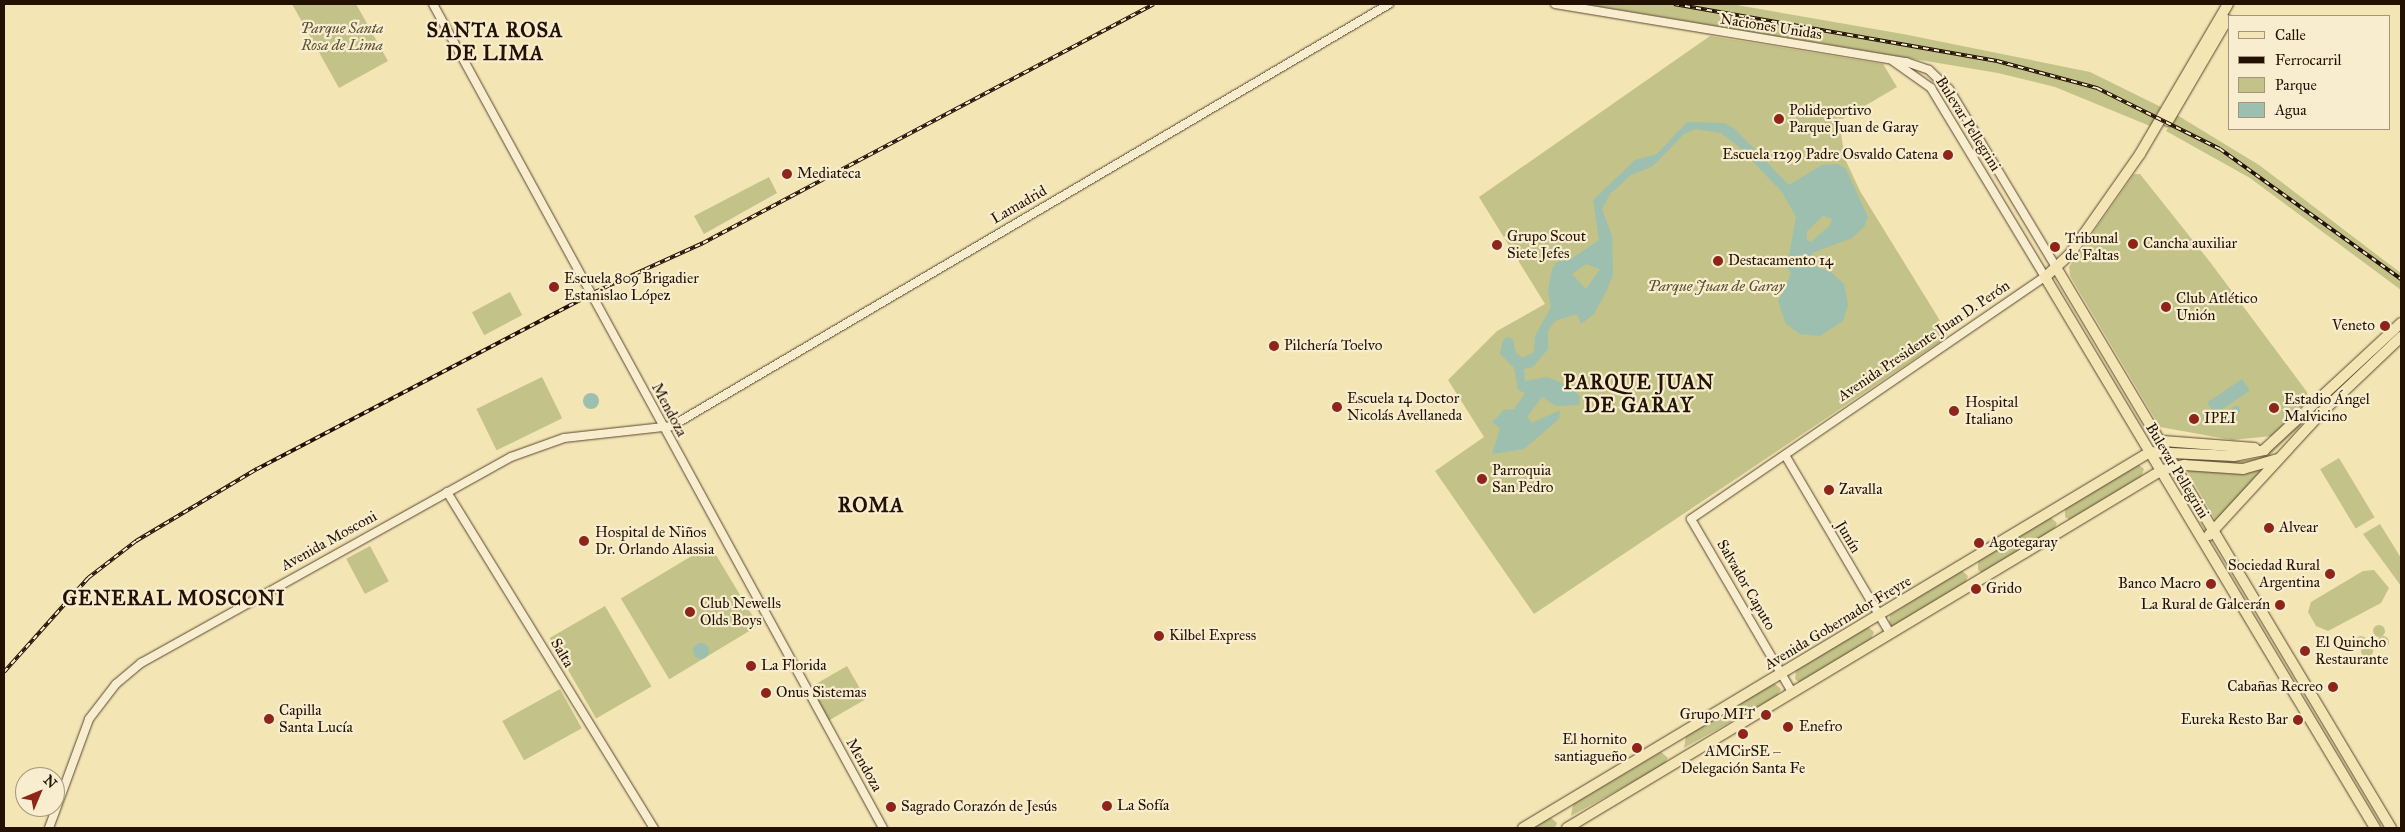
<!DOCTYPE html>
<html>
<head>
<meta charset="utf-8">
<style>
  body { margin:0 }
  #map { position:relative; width:2405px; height:832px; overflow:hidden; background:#f4e5b5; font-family:"IM FELL Great Primer",serif }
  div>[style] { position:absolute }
  .green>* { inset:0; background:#c3c288; transform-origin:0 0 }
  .round { border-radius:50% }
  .water>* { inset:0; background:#9cbfaf; transform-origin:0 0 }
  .roads { filter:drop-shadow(0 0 1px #57462d) drop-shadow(0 0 1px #57462d) }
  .minor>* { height:8px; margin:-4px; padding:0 4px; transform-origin:4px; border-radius:4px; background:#f8eecf }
  .major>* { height:10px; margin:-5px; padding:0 5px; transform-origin:5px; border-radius:5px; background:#f4e5b5 }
  .rail>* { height:4px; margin-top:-2px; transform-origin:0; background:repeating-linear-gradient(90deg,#f8eecf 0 5.5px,#231100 0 11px); box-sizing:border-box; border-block:1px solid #231100 }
  .dots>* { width:14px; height:14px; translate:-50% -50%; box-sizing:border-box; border:2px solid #f8eecf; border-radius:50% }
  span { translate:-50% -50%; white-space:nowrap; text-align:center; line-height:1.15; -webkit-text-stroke:4.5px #f8eecf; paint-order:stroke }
  .street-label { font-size:15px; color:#231100 }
  .park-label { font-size:15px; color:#5b4f30; font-style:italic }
  .poi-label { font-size:15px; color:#231100 }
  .left { translate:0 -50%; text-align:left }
  .right { translate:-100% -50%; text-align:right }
  .district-label { font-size:20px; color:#231100; font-weight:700; letter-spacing:1px }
  .frame { position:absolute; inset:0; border:5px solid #231100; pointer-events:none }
  .legend { position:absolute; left:2228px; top:15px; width:162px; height:115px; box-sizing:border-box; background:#f8eecf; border:1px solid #a3967c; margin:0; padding:6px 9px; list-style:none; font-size:15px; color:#231100 }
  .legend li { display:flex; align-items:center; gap:10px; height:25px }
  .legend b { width:25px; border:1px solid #a3967c }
  .north { position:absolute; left:15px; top:767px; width:50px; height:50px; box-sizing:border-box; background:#f8eecf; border:1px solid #a3967c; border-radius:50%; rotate:45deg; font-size:14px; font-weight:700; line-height:20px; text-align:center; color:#231100 }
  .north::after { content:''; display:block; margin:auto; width:18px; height:22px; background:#8f2418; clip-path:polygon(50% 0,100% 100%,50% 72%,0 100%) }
</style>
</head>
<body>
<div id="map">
  <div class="green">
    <div style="clip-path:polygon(292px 4px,356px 4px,388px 61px,339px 88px)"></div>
    <div style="clip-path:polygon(1584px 4px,1731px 4px,1903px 34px,2090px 72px,2161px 107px,2150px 126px,2055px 87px,1998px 73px)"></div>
    <div style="clip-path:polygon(1710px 36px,1883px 64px,1897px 87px,1839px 121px,1845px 159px,1860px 191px,1947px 332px,1946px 338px,1534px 614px,1435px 471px,1484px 437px,1448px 380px,1497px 331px,1545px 304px,1479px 197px)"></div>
    <div style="clip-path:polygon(2177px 115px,2259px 165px,2381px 258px,2401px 273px,2401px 290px,2250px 178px,2166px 131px)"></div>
    <div style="clip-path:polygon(2134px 174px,2140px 174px,2210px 262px,2307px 392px,2308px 400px,2272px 436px,2232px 440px,2160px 427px,2070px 276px,2069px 267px)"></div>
    <div style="clip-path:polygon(769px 177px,777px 193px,704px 234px,694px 216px)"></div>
    <div style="left:510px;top:292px;width:26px;height:43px;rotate:62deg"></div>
    <div style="left:542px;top:377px;width:46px;height:73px;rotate:64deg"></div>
    <div style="clip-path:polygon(2317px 410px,2268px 457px,2239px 464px,2177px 459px,2175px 454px,2240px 461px,2260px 458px)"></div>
    <div style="left:2339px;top:458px;width:69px;height:22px;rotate:59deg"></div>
    <div style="clip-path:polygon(2137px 463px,2144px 469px,2141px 477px,2070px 520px,2065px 517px,2065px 508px)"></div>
    <div style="clip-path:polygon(2186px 469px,2258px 470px,2261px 472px,2216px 521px)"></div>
    <div style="clip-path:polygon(2050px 517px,2057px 523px,2054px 530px,1983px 574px,1978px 570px,1978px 561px)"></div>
    <div style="clip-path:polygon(2380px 524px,2401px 558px,2401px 586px,2363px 534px)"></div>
    <div style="left:710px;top:545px;width:94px;height:104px;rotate:59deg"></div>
    <div style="left:370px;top:546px;width:40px;height:27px;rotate:62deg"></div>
    <div style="clip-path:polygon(1961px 570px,1968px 576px,1965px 584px,1894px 627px,1889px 624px,1890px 615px)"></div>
    <div style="clip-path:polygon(2374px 570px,2389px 588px,2381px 603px,2328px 631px,2316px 626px,2308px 612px,2311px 602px,2363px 571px)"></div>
    <div style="left:605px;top:606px;width:93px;height:64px;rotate:60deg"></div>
    <div class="round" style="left:2373px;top:625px;width:12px;height:12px"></div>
    <div style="clip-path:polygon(1867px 626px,1874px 632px,1871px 639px,1800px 683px,1795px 679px,1796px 670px)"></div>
    <div class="round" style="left:2355px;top:636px;width:12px;height:12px"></div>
    <div class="round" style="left:2377px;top:636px;width:12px;height:12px"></div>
    <div class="round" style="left:2361px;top:645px;width:12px;height:12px"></div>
    <div style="left:847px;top:666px;width:38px;height:43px;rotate:60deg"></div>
    <div style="clip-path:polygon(1774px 683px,1781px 689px,1777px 696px,1684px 748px,1686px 736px)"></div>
    <div style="left:560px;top:689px;width:45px;height:66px;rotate:61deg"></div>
    <div style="clip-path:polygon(1661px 752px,1668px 758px,1664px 765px,1571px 816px,1573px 804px)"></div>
    <div style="clip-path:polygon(1550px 817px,1557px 823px,1555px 828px,1530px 828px)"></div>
  </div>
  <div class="water">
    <div style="clip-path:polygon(evenodd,1687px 122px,1725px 123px,1735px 129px,1789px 185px,1822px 165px,1838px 164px,1846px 169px,1868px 217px,1864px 227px,1852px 238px,1812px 253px,1815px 266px,1831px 272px,1844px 284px,1848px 305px,1843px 321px,1820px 336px,1800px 334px,1786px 324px,1778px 301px,1791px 274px,1787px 267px,1796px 217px,1782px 192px,1738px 146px,1721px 133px,1695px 129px,1684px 134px,1653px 166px,1631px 175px,1610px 194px,1602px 209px,1612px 236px,1613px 275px,1607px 290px,1594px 314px,1581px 324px,1577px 314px,1555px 321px,1548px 331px,1548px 349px,1533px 367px,1524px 369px,1525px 381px,1547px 377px,1567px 385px,1580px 396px,1579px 405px,1556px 406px,1542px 397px,1527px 417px,1532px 423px,1560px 410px,1559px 419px,1524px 449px,1492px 454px,1500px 429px,1492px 422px,1504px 410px,1514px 409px,1525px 393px,1518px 390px,1514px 368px,1500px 354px,1502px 343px,1506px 337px,1513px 339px,1516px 353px,1523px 358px,1534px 352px,1535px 336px,1551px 307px,1548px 291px,1552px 269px,1557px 262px,1571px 259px,1599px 240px,1593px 200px,1635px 160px,1657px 154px,1687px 122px,1823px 216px,1832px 219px,1830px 225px,1811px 242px,1807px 240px,1807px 231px,1823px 216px,1687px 122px,1586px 264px,1600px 269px,1586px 289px,1572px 274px,1586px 264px)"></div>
    <div style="left:2242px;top:379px;width:14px;height:42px;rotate:56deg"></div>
    <div class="round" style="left:583px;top:393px;width:16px;height:16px"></div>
    <div style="clip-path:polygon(2234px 406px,2239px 406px,2240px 412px,2227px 420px,2224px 416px)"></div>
    <div class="round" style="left:693px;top:643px;width:16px;height:16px"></div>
  </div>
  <div class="roads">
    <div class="minor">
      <div style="left:433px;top:4px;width:939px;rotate:61.36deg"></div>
      <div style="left:1555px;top:4px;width:356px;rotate:9.4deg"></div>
      <div style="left:1906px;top:62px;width:24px;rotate:19deg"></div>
      <div style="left:1929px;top:70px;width:28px;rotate:44deg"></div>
      <div style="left:1949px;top:89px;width:210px;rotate:59deg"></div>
      <div style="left:1785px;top:455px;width:207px;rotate:59.5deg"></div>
      <div style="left:447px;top:492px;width:395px;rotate:58.4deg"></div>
      <div style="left:1792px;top:692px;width:200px;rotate:-120.3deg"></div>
      <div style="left:1691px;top:519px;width:429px;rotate:-34.4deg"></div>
      <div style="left:2045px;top:277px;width:221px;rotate:-121.1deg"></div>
      <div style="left:1931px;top:88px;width:47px;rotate:-144.6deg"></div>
      <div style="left:49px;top:828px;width:116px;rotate:-69.8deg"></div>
      <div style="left:89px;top:719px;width:44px;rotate:-52.4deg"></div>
      <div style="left:116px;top:684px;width:33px;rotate:-40deg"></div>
      <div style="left:141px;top:663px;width:423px;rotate:-29.1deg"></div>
      <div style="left:511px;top:457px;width:56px;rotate:-19.7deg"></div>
      <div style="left:564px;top:438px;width:109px;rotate:-6.3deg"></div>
      <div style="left:672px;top:426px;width:832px;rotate:-30.48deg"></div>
    </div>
    <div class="major">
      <div style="left:2228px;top:4px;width:174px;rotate:120.4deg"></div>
      <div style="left:2140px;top:154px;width:122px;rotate:125deg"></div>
      <div style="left:2070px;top:254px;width:34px;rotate:137deg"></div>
      <div style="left:2045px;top:277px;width:642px;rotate:59.08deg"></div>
      <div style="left:2168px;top:121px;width:117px;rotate:-59.7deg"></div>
      <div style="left:2057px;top:269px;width:651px;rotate:59.14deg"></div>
      <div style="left:2163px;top:441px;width:92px;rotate:4.4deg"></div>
      <div style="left:2209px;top:535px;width:168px;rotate:-47.4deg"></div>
      <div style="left:2323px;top:411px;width:108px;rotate:-43.5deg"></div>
      <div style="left:1523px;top:828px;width:731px;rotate:-30.95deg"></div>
      <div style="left:2150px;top:452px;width:84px;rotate:2.7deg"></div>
      <div style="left:2234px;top:456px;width:31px;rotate:-11deg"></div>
      <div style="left:2264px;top:450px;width:187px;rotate:-42.8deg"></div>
      <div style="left:1567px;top:828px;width:694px;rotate:-31.03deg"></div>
      <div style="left:2162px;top:470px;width:23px;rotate:-13deg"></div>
      <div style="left:2184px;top:465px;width:59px;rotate:3.9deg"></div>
      <div style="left:2243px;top:469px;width:35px;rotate:-16deg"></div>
    </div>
  </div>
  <div class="rail">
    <div style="left:1674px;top:4px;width:328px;rotate:10deg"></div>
    <div style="left:1997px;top:61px;width:104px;rotate:15.1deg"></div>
    <div style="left:2097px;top:88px;width:137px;rotate:26.4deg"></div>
    <div style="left:2220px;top:149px;width:223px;rotate:35.7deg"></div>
    <div style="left:4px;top:672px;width:126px;rotate:-48.2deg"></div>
    <div style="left:88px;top:578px;width:61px;rotate:-37.6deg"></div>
    <div style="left:136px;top:541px;width:141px;rotate:-30.8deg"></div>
    <div style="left:257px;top:469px;width:382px;rotate:-27.6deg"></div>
    <div style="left:595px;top:292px;width:119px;rotate:-24.4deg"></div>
    <div style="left:703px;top:243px;width:510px;rotate:-27.92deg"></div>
  </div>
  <div class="dots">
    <div style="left:1779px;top:119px;background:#8f2418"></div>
    <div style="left:1948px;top:155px;background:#8f2418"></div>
    <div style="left:787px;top:174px;background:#8f2418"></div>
    <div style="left:2133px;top:244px;background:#8f2418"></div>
    <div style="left:1497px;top:245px;background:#8f2418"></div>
    <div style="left:2055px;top:247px;background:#8f2418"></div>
    <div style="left:1718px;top:261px;background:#8f2418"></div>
    <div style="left:554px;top:287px;background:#8f2418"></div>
    <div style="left:2166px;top:307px;background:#8f2418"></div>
    <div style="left:2385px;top:326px;background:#8f2418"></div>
    <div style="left:1274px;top:346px;background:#8f2418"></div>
    <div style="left:1337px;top:407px;background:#8f2418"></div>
    <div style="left:2274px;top:408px;background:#8f2418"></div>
    <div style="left:1954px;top:411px;background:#8f2418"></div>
    <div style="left:2194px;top:419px;background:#8f2418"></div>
    <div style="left:1482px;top:479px;background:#8f2418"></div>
    <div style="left:1829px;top:490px;background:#8f2418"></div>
    <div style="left:2269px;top:528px;background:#8f2418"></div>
    <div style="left:584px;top:541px;background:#8f2418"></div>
    <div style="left:1979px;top:543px;background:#8f2418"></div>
    <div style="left:2330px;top:574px;background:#8f2418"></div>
    <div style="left:2211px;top:584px;background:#8f2418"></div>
    <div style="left:1976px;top:589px;background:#8f2418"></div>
    <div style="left:2280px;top:605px;background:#8f2418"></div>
    <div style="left:690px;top:612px;background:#8f2418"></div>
    <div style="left:1159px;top:636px;background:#8f2418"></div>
    <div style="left:2305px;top:651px;background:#8f2418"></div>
    <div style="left:751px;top:666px;background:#8f2418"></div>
    <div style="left:2333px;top:687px;background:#8f2418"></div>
    <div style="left:766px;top:693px;background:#8f2418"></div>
    <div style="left:1766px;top:715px;background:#8f2418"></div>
    <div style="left:269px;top:719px;background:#8f2418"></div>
    <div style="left:2298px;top:720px;background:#8f2418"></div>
    <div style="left:1788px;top:727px;background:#8f2418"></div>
    <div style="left:1743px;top:734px;background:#8f2418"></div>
    <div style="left:1637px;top:748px;background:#8f2418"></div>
    <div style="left:1107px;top:806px;background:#8f2418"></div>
    <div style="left:891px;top:807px;background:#8f2418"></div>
  </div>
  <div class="street-label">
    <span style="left:1771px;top:27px;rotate:9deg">Naciones Unidas</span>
    <span style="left:1968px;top:124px;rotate:58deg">Bulevar Pellegrini</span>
    <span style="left:1019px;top:205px;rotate:-30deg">Lamadrid</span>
    <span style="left:1924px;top:341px;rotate:-34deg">Avenida Presidente Juan D. Perón</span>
    <span style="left:669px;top:410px;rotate:62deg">Mendoza</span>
    <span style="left:2177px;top:471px;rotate:59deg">Bulevar Pellegrini</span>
    <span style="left:1848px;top:537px;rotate:59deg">Junín</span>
    <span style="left:329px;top:541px;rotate:-29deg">Avenida Mosconi</span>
    <span style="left:1746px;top:585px;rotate:60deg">Salvador Caputo</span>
    <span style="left:1838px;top:623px;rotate:-31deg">Avenida Gobernador Freyre</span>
    <span style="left:562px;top:653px;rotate:60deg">Salta</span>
    <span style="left:864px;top:765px;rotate:61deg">Mendoza</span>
  </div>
  <div class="park-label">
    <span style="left:342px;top:37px">Parque Santa<br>Rosa de Lima</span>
    <span style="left:1716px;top:287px">Parque Juan de Garay</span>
  </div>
  <div class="poi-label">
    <span class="left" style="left:1789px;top:119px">Polideportivo<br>Parque Juan de Garay</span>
    <span class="right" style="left:1938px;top:155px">Escuela 1299 Padre Osvaldo Catena</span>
    <span class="left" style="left:797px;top:174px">Mediateca</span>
    <span class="left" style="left:1507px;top:245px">Grupo Scout<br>Siete Jefes</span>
    <span class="left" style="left:2065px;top:247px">Tribunal<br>de Faltas</span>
    <span class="left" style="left:2143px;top:244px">Cancha auxiliar</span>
    <span class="left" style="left:1728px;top:261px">Destacamento 14</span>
    <span class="left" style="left:564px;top:287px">Escuela 809 Brigadier<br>Estanislao López</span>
    <span class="left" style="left:2176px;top:307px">Club Atlético<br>Unión</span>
    <span class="right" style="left:2375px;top:326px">Veneto</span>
    <span class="left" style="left:1284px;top:346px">Pilchería Toelvo</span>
    <span class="left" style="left:1347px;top:407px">Escuela 14 Doctor<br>Nicolás Avellaneda</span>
    <span class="left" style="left:2284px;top:408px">Estadio Ángel<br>Malvicino</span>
    <span class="left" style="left:1965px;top:411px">Hospital<br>Italiano</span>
    <span class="left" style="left:2204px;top:419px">IPEI</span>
    <span class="left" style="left:1492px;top:479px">Parroquia<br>San Pedro</span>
    <span class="left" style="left:1839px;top:490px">Zavalla</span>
    <span class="left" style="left:2279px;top:528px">Alvear</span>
    <span class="left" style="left:595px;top:541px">Hospital de Niños<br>Dr. Orlando Alassia</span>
    <span class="left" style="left:1989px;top:543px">Agotegaray</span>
    <span class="right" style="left:2320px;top:574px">Sociedad Rural<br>Argentina</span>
    <span class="right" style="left:2201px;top:584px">Banco Macro</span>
    <span class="left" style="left:1986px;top:589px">Grido</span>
    <span class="left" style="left:700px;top:612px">Club Newells<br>Olds Boys</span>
    <span class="right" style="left:2270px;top:605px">La Rural de Galcerán</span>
    <span class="left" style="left:1169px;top:636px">Kilbel Express</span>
    <span class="left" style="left:2315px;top:651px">El Quincho<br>Restaurante</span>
    <span class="left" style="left:761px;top:666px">La Florida</span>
    <span class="right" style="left:2323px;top:687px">Cabañas Recreo</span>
    <span class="left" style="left:776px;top:693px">Onus Sistemas</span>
    <span class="left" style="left:279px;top:719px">Capilla<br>Santa Lucía</span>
    <span class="right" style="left:1755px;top:715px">Grupo MIT</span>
    <span class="right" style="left:2288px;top:720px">Eureka Resto Bar</span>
    <span class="left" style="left:1799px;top:727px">Enefro</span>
    <span class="right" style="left:1627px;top:748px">El hornito<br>santiagueño</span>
    <span style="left:1743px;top:760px">AMCirSE –<br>Delegación Santa Fe</span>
    <span class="left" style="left:1117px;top:806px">La Sofía</span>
    <span class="left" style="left:901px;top:807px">Sagrado Corazón de Jesús</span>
  </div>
  <div class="district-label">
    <span style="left:495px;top:42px">SANTA ROSA<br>DE LIMA</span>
    <span style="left:1639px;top:394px">PARQUE JUAN<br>DE GARAY</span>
    <span style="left:871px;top:505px">ROMA</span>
    <span style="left:174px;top:598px">GENERAL MOSCONI</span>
  </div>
  <div class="frame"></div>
  <ul class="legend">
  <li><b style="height:6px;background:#f4e5b5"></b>Calle</li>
  <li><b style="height:6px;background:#231100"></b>Ferrocarril</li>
  <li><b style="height:14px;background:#c3c288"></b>Parque</li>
  <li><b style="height:14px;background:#9cbfaf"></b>Agua</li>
  </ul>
  <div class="north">N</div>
</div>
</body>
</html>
